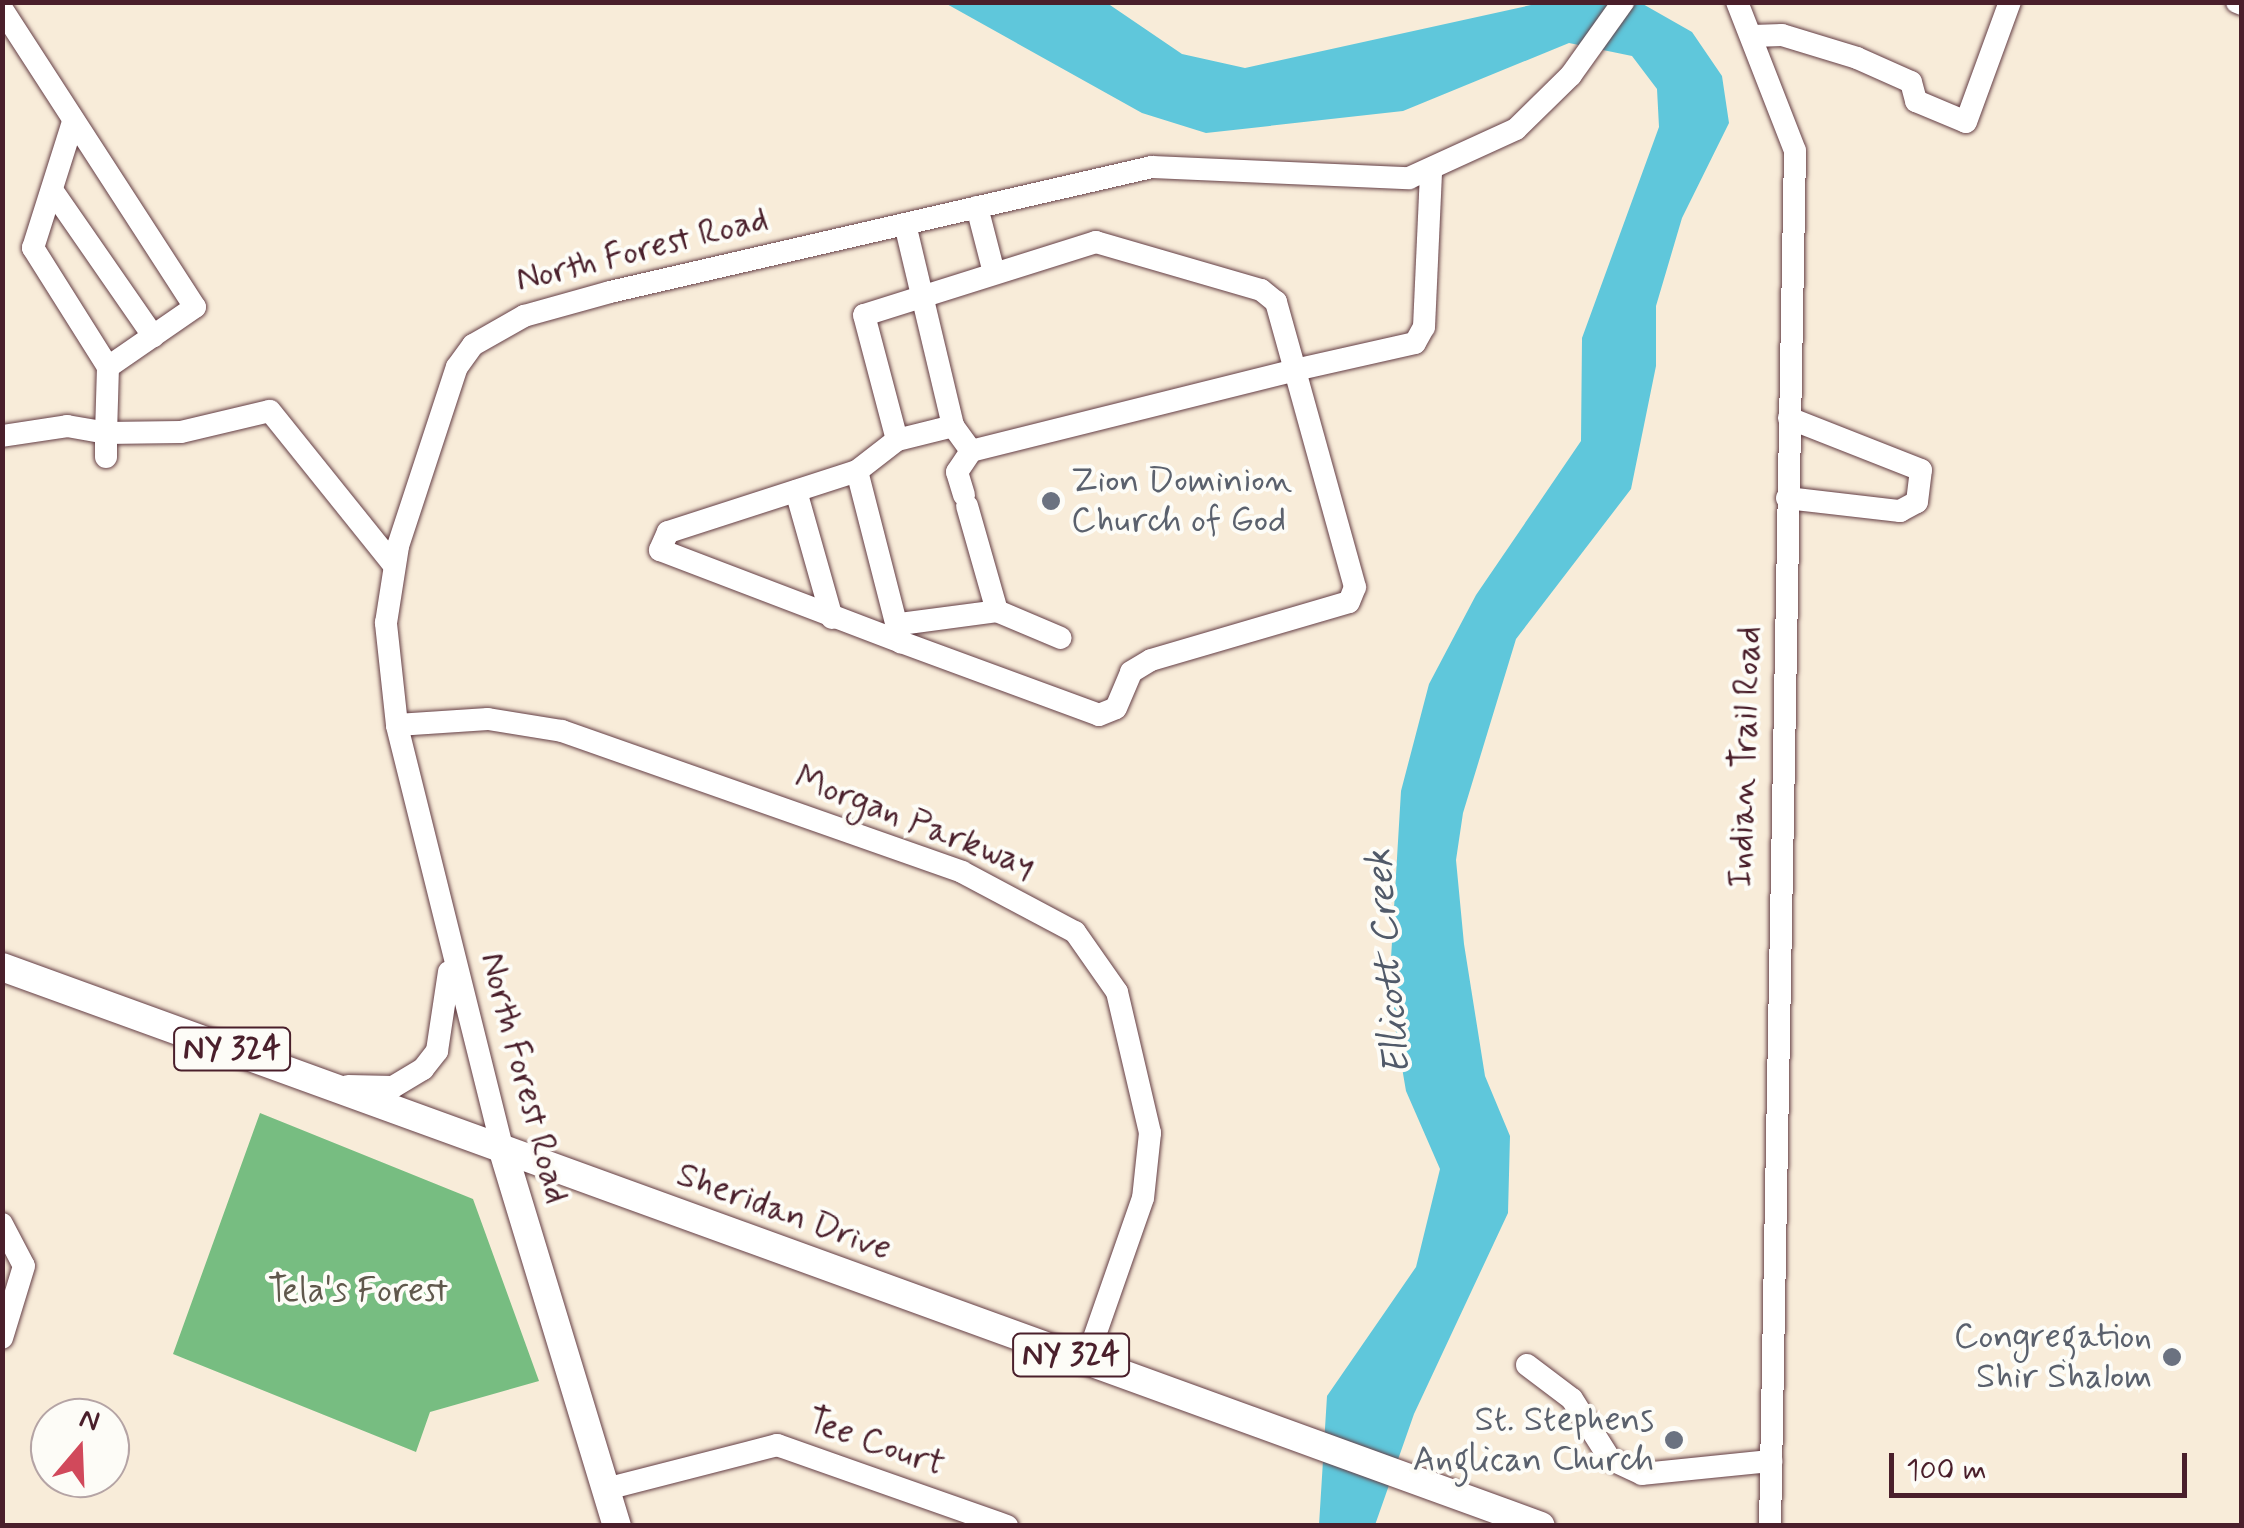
<!DOCTYPE html>
<html>
<head>
<meta charset="utf-8">
<style>
  body { margin:0 }
  #map { position:relative; width:2244px; height:1528px; overflow:hidden; background:#f8ecd9; font-family:Mynerve,sans-serif }
  div>[style] { position:absolute }
  .forest>* { inset:0; background:#77bd81 }
  .water>* { inset:0; background:#5fc7db }
  .roads { filter:drop-shadow(0 0 2px #643e45) drop-shadow(0 0 2px #643e45) }
  .minor>* { height:22px; margin:-11px; padding:0 11px; transform-origin:11px; border-radius:11px; background:#fff }
  .major>* { height:28px; margin:-14px; padding:0 14px; transform-origin:14px; border-radius:14px; background:#fff }
  .dots>* { width:28px; height:28px; translate:-50% -50%; box-sizing:border-box; border:5px solid #fdfcf7; border-radius:50% }
  span { translate:-50% -50%; white-space:nowrap; text-align:center; line-height:1.15; -webkit-text-stroke:8px #fdfcf7; paint-order:stroke }
  .shield-label span { padding:2px 8px; background:#fdfcf7; border:2px solid; border-radius:8px; -webkit-text-stroke-width:0 }
  .shield-label { font-size:32px; color:#4a1f2b; font-weight:700 }
  .street-label { font-size:35px; color:#4a1f2b }
  .worship-label { font-size:35px; color:#5b616d }
  .left { translate:0 -50%; text-align:left }
  .right { translate:-100% -50%; text-align:right }
  .park-label { font-size:35px; color:#60584c }
  .water-label { font-size:38px; color:#515a69; font-style:italic }
  .frame { position:absolute; inset:0; border:5px solid #4a1f2b; pointer-events:none }
  .north { position:absolute; left:30px; top:1398px; width:100px; height:100px; box-sizing:border-box; background:#fdfcf7; border:2px solid #b5a4a5; border-radius:50%; rotate:19deg; font-size:28px; font-weight:700; line-height:40px; text-align:center; color:#4a1f2b }
  .north::after { content:''; display:block; margin:auto; width:35px; height:45px; background:#d1495b; clip-path:polygon(50% 0,100% 100%,50% 72%,0 100%) }
  .scale { position:absolute; left:1889px; top:1453px; width:298px; height:45px; box-sizing:border-box; border:5px solid #4a1f2b; border-top:0; padding-left:12px; font-size:30px; line-height:35px; white-space:nowrap; color:#4a1f2b; -webkit-text-stroke:8px #fdfcf7; paint-order:stroke }
</style>
</head>
<body>
<div id="map">
  <div class="forest">
    <div style="clip-path:polygon(260px 1113px,473px 1199px,539px 1381px,430px 1412px,416px 1452px,173px 1354px)"></div>
  </div>
  <div class="water">
    <div style="clip-path:polygon(1545px 2px,1641px 3px,1692px 32px,1722px 76px,1729px 123px,1682px 218px,1656px 306px,1656px 366px,1631px 489px,1516px 639px,1463px 813px,1456px 860px,1464px 944px,1485px 1076px,1510px 1136px,1508px 1213px,1414px 1414px,1375px 1525px,1319px 1525px,1327px 1396px,1416px 1267px,1440px 1169px,1406px 1091px,1389px 992px,1401px 791px,1429px 684px,1476px 595px,1581px 441px,1582px 338px,1659px 127px,1657px 89px,1632px 56px,1569px 43px,1403px 111px,1206px 133px,1142px 113px,945px 3px,1107px 3px,1182px 54px,1245px 68px)"></div>
  </div>
  <div class="roads">
    <div class="minor">
      <div style="left:1737px;top:2px;width:160px;rotate:68.7deg"></div>
      <div style="left:1795px;top:151px;width:1375px;rotate:91.04deg"></div>
      <div style="left:2237px;top:2px;width:5px;rotate:22deg"></div>
      <div style="left:2px;top:9px;width:355px;rotate:57.1deg"></div>
      <div style="left:195px;top:307px;width:106px;rotate:145.4deg"></div>
      <div style="left:108px;top:367px;width:141px;rotate:-122.2deg"></div>
      <div style="left:33px;top:248px;width:132px;rotate:-72.4deg"></div>
      <div style="left:1753px;top:36px;width:29px;rotate:-2deg"></div>
      <div style="left:1782px;top:35px;width:78px;rotate:17deg"></div>
      <div style="left:1857px;top:58px;width:59px;rotate:24deg"></div>
      <div style="left:1911px;top:82px;width:20px;rotate:75deg"></div>
      <div style="left:1916px;top:101px;width:54px;rotate:22.8deg"></div>
      <div style="left:1966px;top:122px;width:128px;rotate:-69.9deg"></div>
      <div style="left:52px;top:190px;width:178px;rotate:55.3deg"></div>
      <div style="left:977px;top:207px;width:64px;rotate:75.5deg"></div>
      <div style="left:905px;top:224px;width:208px;rotate:76.6deg"></div>
      <div style="left:108px;top:367px;width:66px;rotate:91.7deg"></div>
      <div style="left:106px;top:433px;width:75px;rotate:-0.8deg"></div>
      <div style="left:181px;top:432px;width:91px;rotate:-13.3deg"></div>
      <div style="left:270px;top:411px;width:196px;rotate:51.2deg"></div>
      <div style="left:2px;top:436px;width:66px;rotate:-8.7deg"></div>
      <div style="left:67px;top:426px;width:40px;rotate:10deg"></div>
      <div style="left:106px;top:433px;width:24px;rotate:90deg"></div>
      <div style="left:897px;top:440px;width:58px;rotate:-14deg"></div>
      <div style="left:953px;top:426px;width:31px;rotate:54deg"></div>
      <div style="left:971px;top:451px;width:334px;rotate:-14deg"></div>
      <div style="left:1295px;top:370px;width:71px;rotate:-105.6deg"></div>
      <div style="left:1276px;top:302px;width:19px;rotate:-141deg"></div>
      <div style="left:1261px;top:290px;width:172px;rotate:-163.8deg"></div>
      <div style="left:1096px;top:242px;width:243px;rotate:162.5deg"></div>
      <div style="left:864px;top:315px;width:129px;rotate:75.2deg"></div>
      <div style="left:897px;top:440px;width:51px;rotate:142.2deg"></div>
      <div style="left:857px;top:471px;width:177px;rotate:75.6deg"></div>
      <div style="left:901px;top:642px;width:211px;rotate:20.2deg"></div>
      <div style="left:1099px;top:715px;width:18px;rotate:-22deg"></div>
      <div style="left:1116px;top:708px;width:39px;rotate:-67deg"></div>
      <div style="left:1131px;top:672px;width:23px;rotate:-31deg"></div>
      <div style="left:1151px;top:660px;width:206px;rotate:-16.3deg"></div>
      <div style="left:1349px;top:602px;width:16px;rotate:-68deg"></div>
      <div style="left:1355px;top:587px;width:225px;rotate:-105.5deg"></div>
      <div style="left:1295px;top:370px;width:123px;rotate:-12.7deg"></div>
      <div style="left:1415px;top:343px;width:18px;rotate:-61deg"></div>
      <div style="left:1424px;top:327px;width:157px;rotate:-87.4deg"></div>
      <div style="left:857px;top:471px;width:199px;rotate:162.1deg"></div>
      <div style="left:668px;top:532px;width:20px;rotate:114deg"></div>
      <div style="left:660px;top:550px;width:258px;rotate:20.9deg"></div>
      <div style="left:796px;top:491px;width:132px;rotate:74.2deg"></div>
      <div style="left:964px;top:495px;width:24px;rotate:-107deg"></div>
      <div style="left:957px;top:472px;width:25px;rotate:-56deg"></div>
      <div style="left:1787px;top:498px;width:114px;rotate:6.6deg"></div>
      <div style="left:1900px;top:511px;width:19px;rotate:-28deg"></div>
      <div style="left:1917px;top:502px;width:32px;rotate:-83deg"></div>
      <div style="left:1921px;top:470px;width:142px;rotate:-158.5deg"></div>
      <div style="left:997px;top:611px;width:69px;rotate:22.9deg"></div>
      <div style="left:900px;top:624px;width:98px;rotate:-7.6deg"></div>
      <div style="left:997px;top:611px;width:109px;rotate:-105.9deg"></div>
      <div style="left:397px;top:725px;width:91px;rotate:-3.8deg"></div>
      <div style="left:488px;top:719px;width:75px;rotate:9.2deg"></div>
      <div style="left:562px;top:731px;width:424px;rotate:19.4deg"></div>
      <div style="left:962px;top:872px;width:128px;rotate:28deg"></div>
      <div style="left:1075px;top:932px;width:73px;rotate:55deg"></div>
      <div style="left:1117px;top:992px;width:145px;rotate:76.8deg"></div>
      <div style="left:1150px;top:1133px;width:65px;rotate:96.1deg"></div>
      <div style="left:1143px;top:1198px;width:173px;rotate:109.3deg"></div>
      <div style="left:348px;top:1086px;width:45px;rotate:1.3deg"></div>
      <div style="left:393px;top:1087px;width:35px;rotate:-31deg"></div>
      <div style="left:423px;top:1069px;width:23px;rotate:-52deg"></div>
      <div style="left:437px;top:1051px;width:80px;rotate:-81.4deg"></div>
      <div style="left:503px;top:1151px;width:439px;rotate:-104deg"></div>
      <div style="left:397px;top:725px;width:103px;rotate:-96.2deg"></div>
      <div style="left:386px;top:623px;width:78px;rotate:-81.1deg"></div>
      <div style="left:398px;top:546px;width:188px;rotate:-71.8deg"></div>
      <div style="left:457px;top:367px;width:27px;rotate:-54deg"></div>
      <div style="left:473px;top:345px;width:59px;rotate:-29.6deg"></div>
      <div style="left:524px;top:316px;width:89px;rotate:-15.6deg"></div>
      <div style="left:610px;top:292px;width:556px;rotate:-12.99deg"></div>
      <div style="left:1152px;top:167px;width:257px;rotate:2.5deg"></div>
      <div style="left:1409px;top:178px;width:118px;rotate:-24.6deg"></div>
      <div style="left:1516px;top:129px;width:77px;rotate:-44.5deg"></div>
      <div style="left:1571px;top:75px;width:90px;rotate:-54.5deg"></div>
      <div style="left:2px;top:1224px;width:47px;rotate:62.4deg"></div>
      <div style="left:24px;top:1266px;width:75px;rotate:107deg"></div>
      <div style="left:1527px;top:1365px;width:56px;rotate:37.1deg"></div>
      <div style="left:1572px;top:1399px;width:71px;rotate:57.7deg"></div>
      <div style="left:1610px;top:1459px;width:35px;rotate:25deg"></div>
      <div style="left:1642px;top:1474px;width:130px;rotate:-5.8deg"></div>
      <div style="left:606px;top:1489px;width:177px;rotate:-14.4deg"></div>
      <div style="left:777px;top:1445px;width:244px;rotate:19.4deg"></div>
    </div>
    <div class="major">
      <div style="left:2px;top:967px;width:1637px;rotate:19.96deg"></div>
      <div style="left:503px;top:1151px;width:392px;rotate:73.1deg"></div>
    </div>
  </div>
  <div class="dots">
    <div style="left:1051px;top:501px;background:#6b7280"></div>
    <div style="left:2172px;top:1357px;background:#6b7280"></div>
    <div style="left:1674px;top:1440px;background:#6b7280"></div>
  </div>
  <div class="shield-label">
    <span style="left:232px;top:1049px">NY 324</span>
    <span style="left:1071px;top:1355px">NY 324</span>
  </div>
  <div class="street-label">
    <span style="left:642px;top:250px;rotate:-14deg">North Forest Road</span>
    <span style="left:1745px;top:757px;rotate:-88deg">Indian Trail Road</span>
    <span style="left:915px;top:822px;rotate:21deg">Morgan Parkway</span>
    <span style="left:524px;top:1078px;rotate:75deg">North Forest Road</span>
    <span style="left:784px;top:1212px;rotate:20deg">Sheridan Drive</span>
    <span style="left:876px;top:1443px;rotate:19deg">Tee Court</span>
  </div>
  <div class="worship-label">
    <span class="left" style="left:1071px;top:501px">Zion Dominion<br>Church of God</span>
    <span class="right" style="left:2152px;top:1357px">Congregation<br>Shir Shalom</span>
    <span class="right" style="left:1654px;top:1440px">St. Stephens<br>Anglican Church</span>
  </div>
  <div class="park-label">
    <span style="left:358px;top:1291px">Tela's Forest</span>
  </div>
  <div class="water-label">
    <span style="left:1389px;top:962px;rotate:-95deg">Ellicott Creek</span>
  </div>
  <div class="frame"></div>
  <div class="north">N</div>
  <div class="scale">100 m</div>
</div>
</body>
</html>
